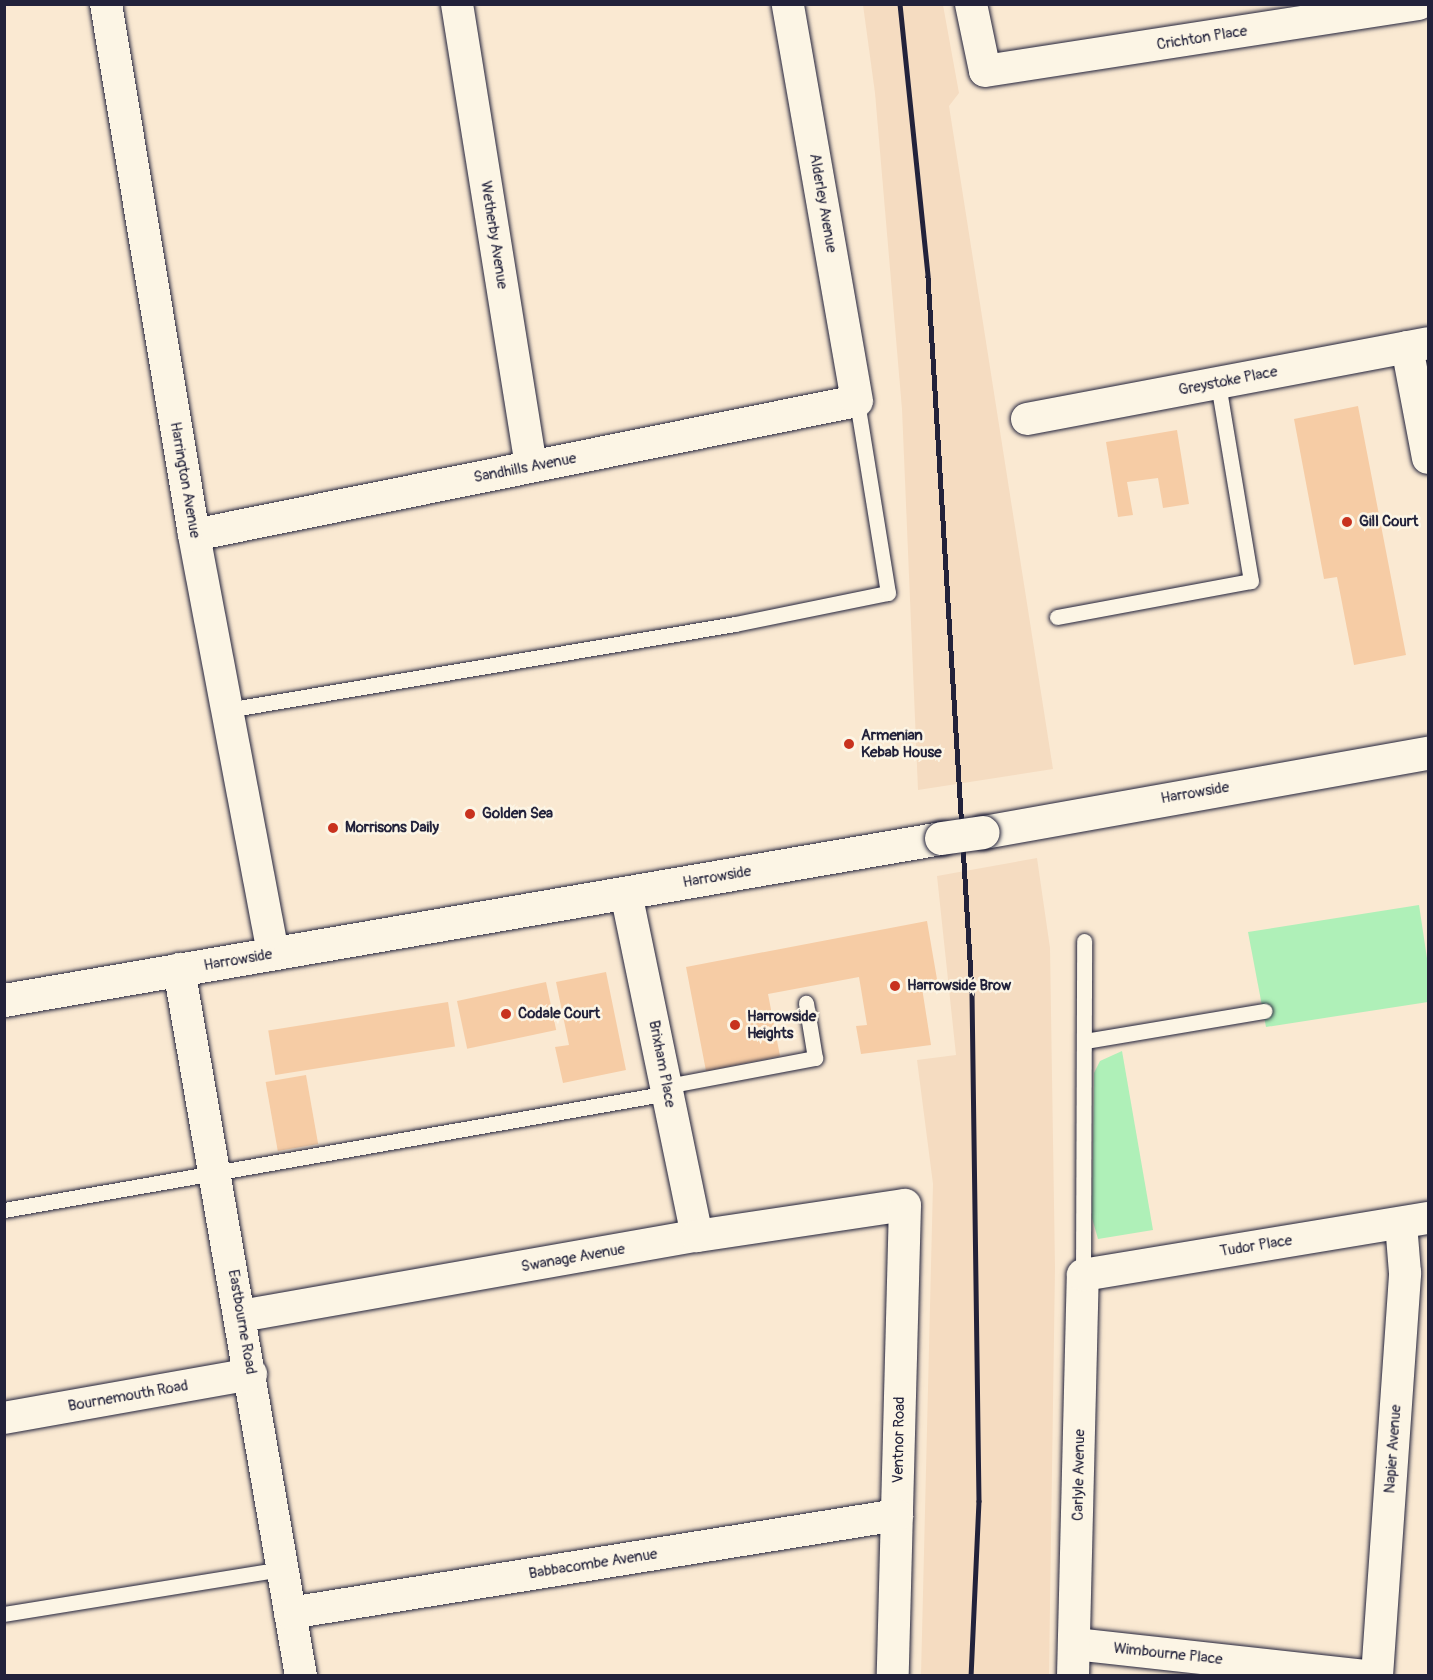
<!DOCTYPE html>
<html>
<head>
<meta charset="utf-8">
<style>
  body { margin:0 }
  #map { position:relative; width:1433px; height:1680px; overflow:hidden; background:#fae9d2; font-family:Pangolin,sans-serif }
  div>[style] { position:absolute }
  .built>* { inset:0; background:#f5dcc1 }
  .green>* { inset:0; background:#aff0b8 }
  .building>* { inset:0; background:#f6cca5; transform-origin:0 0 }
  .roads { filter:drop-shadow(0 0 2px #22223b) drop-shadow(0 0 2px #22223b) }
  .lane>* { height:15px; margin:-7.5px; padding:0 7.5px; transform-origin:7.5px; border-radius:7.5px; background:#fcf5e5 }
  .street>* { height:32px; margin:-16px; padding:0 16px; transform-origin:16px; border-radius:16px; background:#fcf5e5 }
  .secondary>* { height:33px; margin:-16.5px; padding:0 16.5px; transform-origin:16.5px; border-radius:16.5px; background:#fcf5e5 }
  .rail>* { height:4.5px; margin:-2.25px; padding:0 2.25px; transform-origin:2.25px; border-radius:2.25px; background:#22223b }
  .bridges { filter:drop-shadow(0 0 2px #22223b) drop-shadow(0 0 2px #22223b) }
  .secondary-bridge>* { height:33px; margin:-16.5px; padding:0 16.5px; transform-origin:16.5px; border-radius:16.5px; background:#fcf5e5 }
  .dots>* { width:16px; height:16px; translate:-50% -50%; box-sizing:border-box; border:3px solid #fcf5e5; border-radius:50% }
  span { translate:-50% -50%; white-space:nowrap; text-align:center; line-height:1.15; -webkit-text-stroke:5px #fcf5e5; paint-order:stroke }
  .street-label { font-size:15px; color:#22223b }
  .poi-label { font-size:15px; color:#22223b; font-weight:700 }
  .left { translate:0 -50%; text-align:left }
  .frame { position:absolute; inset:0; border:6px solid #22223b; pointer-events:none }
</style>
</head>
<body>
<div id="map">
  <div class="built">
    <div style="clip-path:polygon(863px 5px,943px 5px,959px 93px,949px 106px,1053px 769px,918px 790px,902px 409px,875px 93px)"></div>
    <div style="clip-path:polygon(1037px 858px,1050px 948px,1055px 1268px,1049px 1675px,921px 1675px,933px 1184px,917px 1060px,956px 1055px,937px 876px)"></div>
  </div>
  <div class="green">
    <div style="clip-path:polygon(1419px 905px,1428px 965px,1428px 1002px,1266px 1027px,1248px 932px)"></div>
    <div style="clip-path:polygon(1122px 1051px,1153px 1230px,1098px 1239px,1092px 1218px,1094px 1073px,1100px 1061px)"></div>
  </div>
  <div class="building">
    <div style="clip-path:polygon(1358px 406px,1406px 655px,1354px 665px,1337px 577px,1324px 579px,1294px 419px)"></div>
    <div style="clip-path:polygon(1177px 430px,1189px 504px,1163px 508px,1158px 478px,1127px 482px,1133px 515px,1118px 517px,1106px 442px)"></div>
    <div style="clip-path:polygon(927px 921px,938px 985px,922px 988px,931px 1045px,861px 1054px,856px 1026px,867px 1025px,859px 977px,768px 994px,780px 1056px,706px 1071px,686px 967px)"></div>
    <div style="clip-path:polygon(606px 972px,626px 1070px,563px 1083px,555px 1047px,569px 1045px,556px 982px)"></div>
    <div style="left:546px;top:982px;width:49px;height:91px;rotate:78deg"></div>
    <div style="left:448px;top:1002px;width:45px;height:182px;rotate:81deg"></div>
    <div style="left:306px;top:1075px;width:70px;height:41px;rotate:80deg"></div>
  </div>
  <div class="roads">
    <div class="lane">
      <div style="left:1057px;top:617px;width:197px;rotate:-10.5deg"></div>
      <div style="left:1251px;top:581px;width:201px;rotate:-99.5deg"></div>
      <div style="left:227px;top:710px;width:515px;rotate:-9.61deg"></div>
      <div style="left:735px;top:624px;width:156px;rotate:-11.5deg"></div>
      <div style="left:888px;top:593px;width:194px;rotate:-99.2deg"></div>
      <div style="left:1085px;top:1041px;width:182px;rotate:-9.5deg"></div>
      <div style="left:667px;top:1086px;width:151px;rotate:-10.7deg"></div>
      <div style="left:815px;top:1058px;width:56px;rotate:-99.3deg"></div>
      <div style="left:4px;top:1210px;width:674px;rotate:-9.99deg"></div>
      <div style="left:1083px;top:1275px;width:334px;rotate:-89.8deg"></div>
      <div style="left:4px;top:1614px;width:281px;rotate:-9.2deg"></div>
    </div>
    <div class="street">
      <div style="left:106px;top:4px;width:538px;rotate:80.59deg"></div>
      <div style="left:194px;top:535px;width:425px;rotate:79.3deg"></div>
      <div style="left:457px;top:4px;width:468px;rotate:80.9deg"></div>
      <div style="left:971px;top:4px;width:68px;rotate:78.2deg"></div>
      <div style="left:985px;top:71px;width:439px;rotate:-8.8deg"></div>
      <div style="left:1407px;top:347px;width:113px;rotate:79.3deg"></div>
      <div style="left:1027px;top:419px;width:408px;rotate:-10.7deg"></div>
      <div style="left:194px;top:535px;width:676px;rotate:-11.43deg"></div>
      <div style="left:857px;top:401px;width:403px;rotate:-99.9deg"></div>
      <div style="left:626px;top:893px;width:350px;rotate:78.3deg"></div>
      <div style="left:179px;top:969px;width:717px;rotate:80.21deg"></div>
      <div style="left:241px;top:1316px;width:463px;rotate:-10deg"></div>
      <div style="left:697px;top:1236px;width:210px;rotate:-8.5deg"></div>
      <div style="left:905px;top:1205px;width:471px;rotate:91.5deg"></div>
      <div style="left:4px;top:1418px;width:251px;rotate:-10.1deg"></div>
      <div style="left:290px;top:1613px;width:615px;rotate:-9.17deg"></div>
      <div style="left:1075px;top:1644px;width:294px;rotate:6.3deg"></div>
      <div style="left:1073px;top:1676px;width:401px;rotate:-88.6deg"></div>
      <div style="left:1083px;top:1275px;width:350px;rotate:-9.4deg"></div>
      <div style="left:1377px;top:1676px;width:404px;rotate:-86deg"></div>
      <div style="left:1405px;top:1273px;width:50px;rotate:-94.6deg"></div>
    </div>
    <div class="secondary">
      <div style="left:983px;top:832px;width:452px;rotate:-10.1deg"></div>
      <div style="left:4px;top:1000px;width:951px;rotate:-9.81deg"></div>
    </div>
  </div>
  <div class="rail">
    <div style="left:900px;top:4px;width:274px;rotate:84.1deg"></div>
    <div style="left:928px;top:277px;width:717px;rotate:86.48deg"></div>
    <div style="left:972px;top:993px;width:508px;rotate:89.21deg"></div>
    <div style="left:979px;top:1501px;width:175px;rotate:92.6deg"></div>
  </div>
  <div class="bridges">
    <div class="secondary-bridge">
      <div style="left:941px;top:838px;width:42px;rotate:-8.1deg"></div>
    </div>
  </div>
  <div class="dots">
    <div style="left:1347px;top:522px;background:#c8321e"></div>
    <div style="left:849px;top:744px;background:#c8321e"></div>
    <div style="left:470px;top:814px;background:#c8321e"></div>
    <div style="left:333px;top:828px;background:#c8321e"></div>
    <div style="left:895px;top:986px;background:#c8321e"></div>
    <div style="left:506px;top:1014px;background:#c8321e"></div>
    <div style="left:735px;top:1025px;background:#c8321e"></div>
  </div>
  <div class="street-label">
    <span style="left:1202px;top:38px;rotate:-9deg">Crichton Place</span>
    <span style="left:823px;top:203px;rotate:80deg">Alderley Avenue</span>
    <span style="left:494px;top:235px;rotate:81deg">Wetherby Avenue</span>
    <span style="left:1228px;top:381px;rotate:-11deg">Greystoke Place</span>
    <span style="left:525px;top:468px;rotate:-11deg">Sandhills Avenue</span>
    <span style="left:185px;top:480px;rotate:80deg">Harrington Avenue</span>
    <span style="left:1195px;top:793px;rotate:-10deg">Harrowside</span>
    <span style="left:717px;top:877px;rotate:-10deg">Harrowside</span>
    <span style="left:238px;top:960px;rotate:-10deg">Harrowside</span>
    <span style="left:662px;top:1064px;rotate:79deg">Brixham Place</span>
    <span style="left:1256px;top:1246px;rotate:-9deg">Tudor Place</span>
    <span style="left:573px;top:1258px;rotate:-10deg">Swanage Avenue</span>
    <span style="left:242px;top:1322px;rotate:80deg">Eastbourne Road</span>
    <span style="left:128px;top:1396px;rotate:-10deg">Bournemouth Road</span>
    <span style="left:899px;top:1440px;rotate:-89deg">Ventnor Road</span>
    <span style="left:1393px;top:1449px;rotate:-86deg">Napier Avenue</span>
    <span style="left:1079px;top:1475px;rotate:-89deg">Carlyle Avenue</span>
    <span style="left:593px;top:1564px;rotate:-9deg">Babbacombe Avenue</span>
    <span style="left:1168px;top:1654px;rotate:6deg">Wimbourne Place</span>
  </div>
  <div class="poi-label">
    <span class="left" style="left:1359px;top:522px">Gill Court</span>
    <span class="left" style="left:861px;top:744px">Armenian<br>Kebab House</span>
    <span class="left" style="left:482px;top:814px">Golden Sea</span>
    <span class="left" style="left:345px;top:828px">Morrisons Daily</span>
    <span class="left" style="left:907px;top:986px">Harrowside Brow</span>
    <span class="left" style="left:518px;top:1014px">Codale Court</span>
    <span class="left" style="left:747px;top:1025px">Harrowside<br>Heights</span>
  </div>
  <div class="frame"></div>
</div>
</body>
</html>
